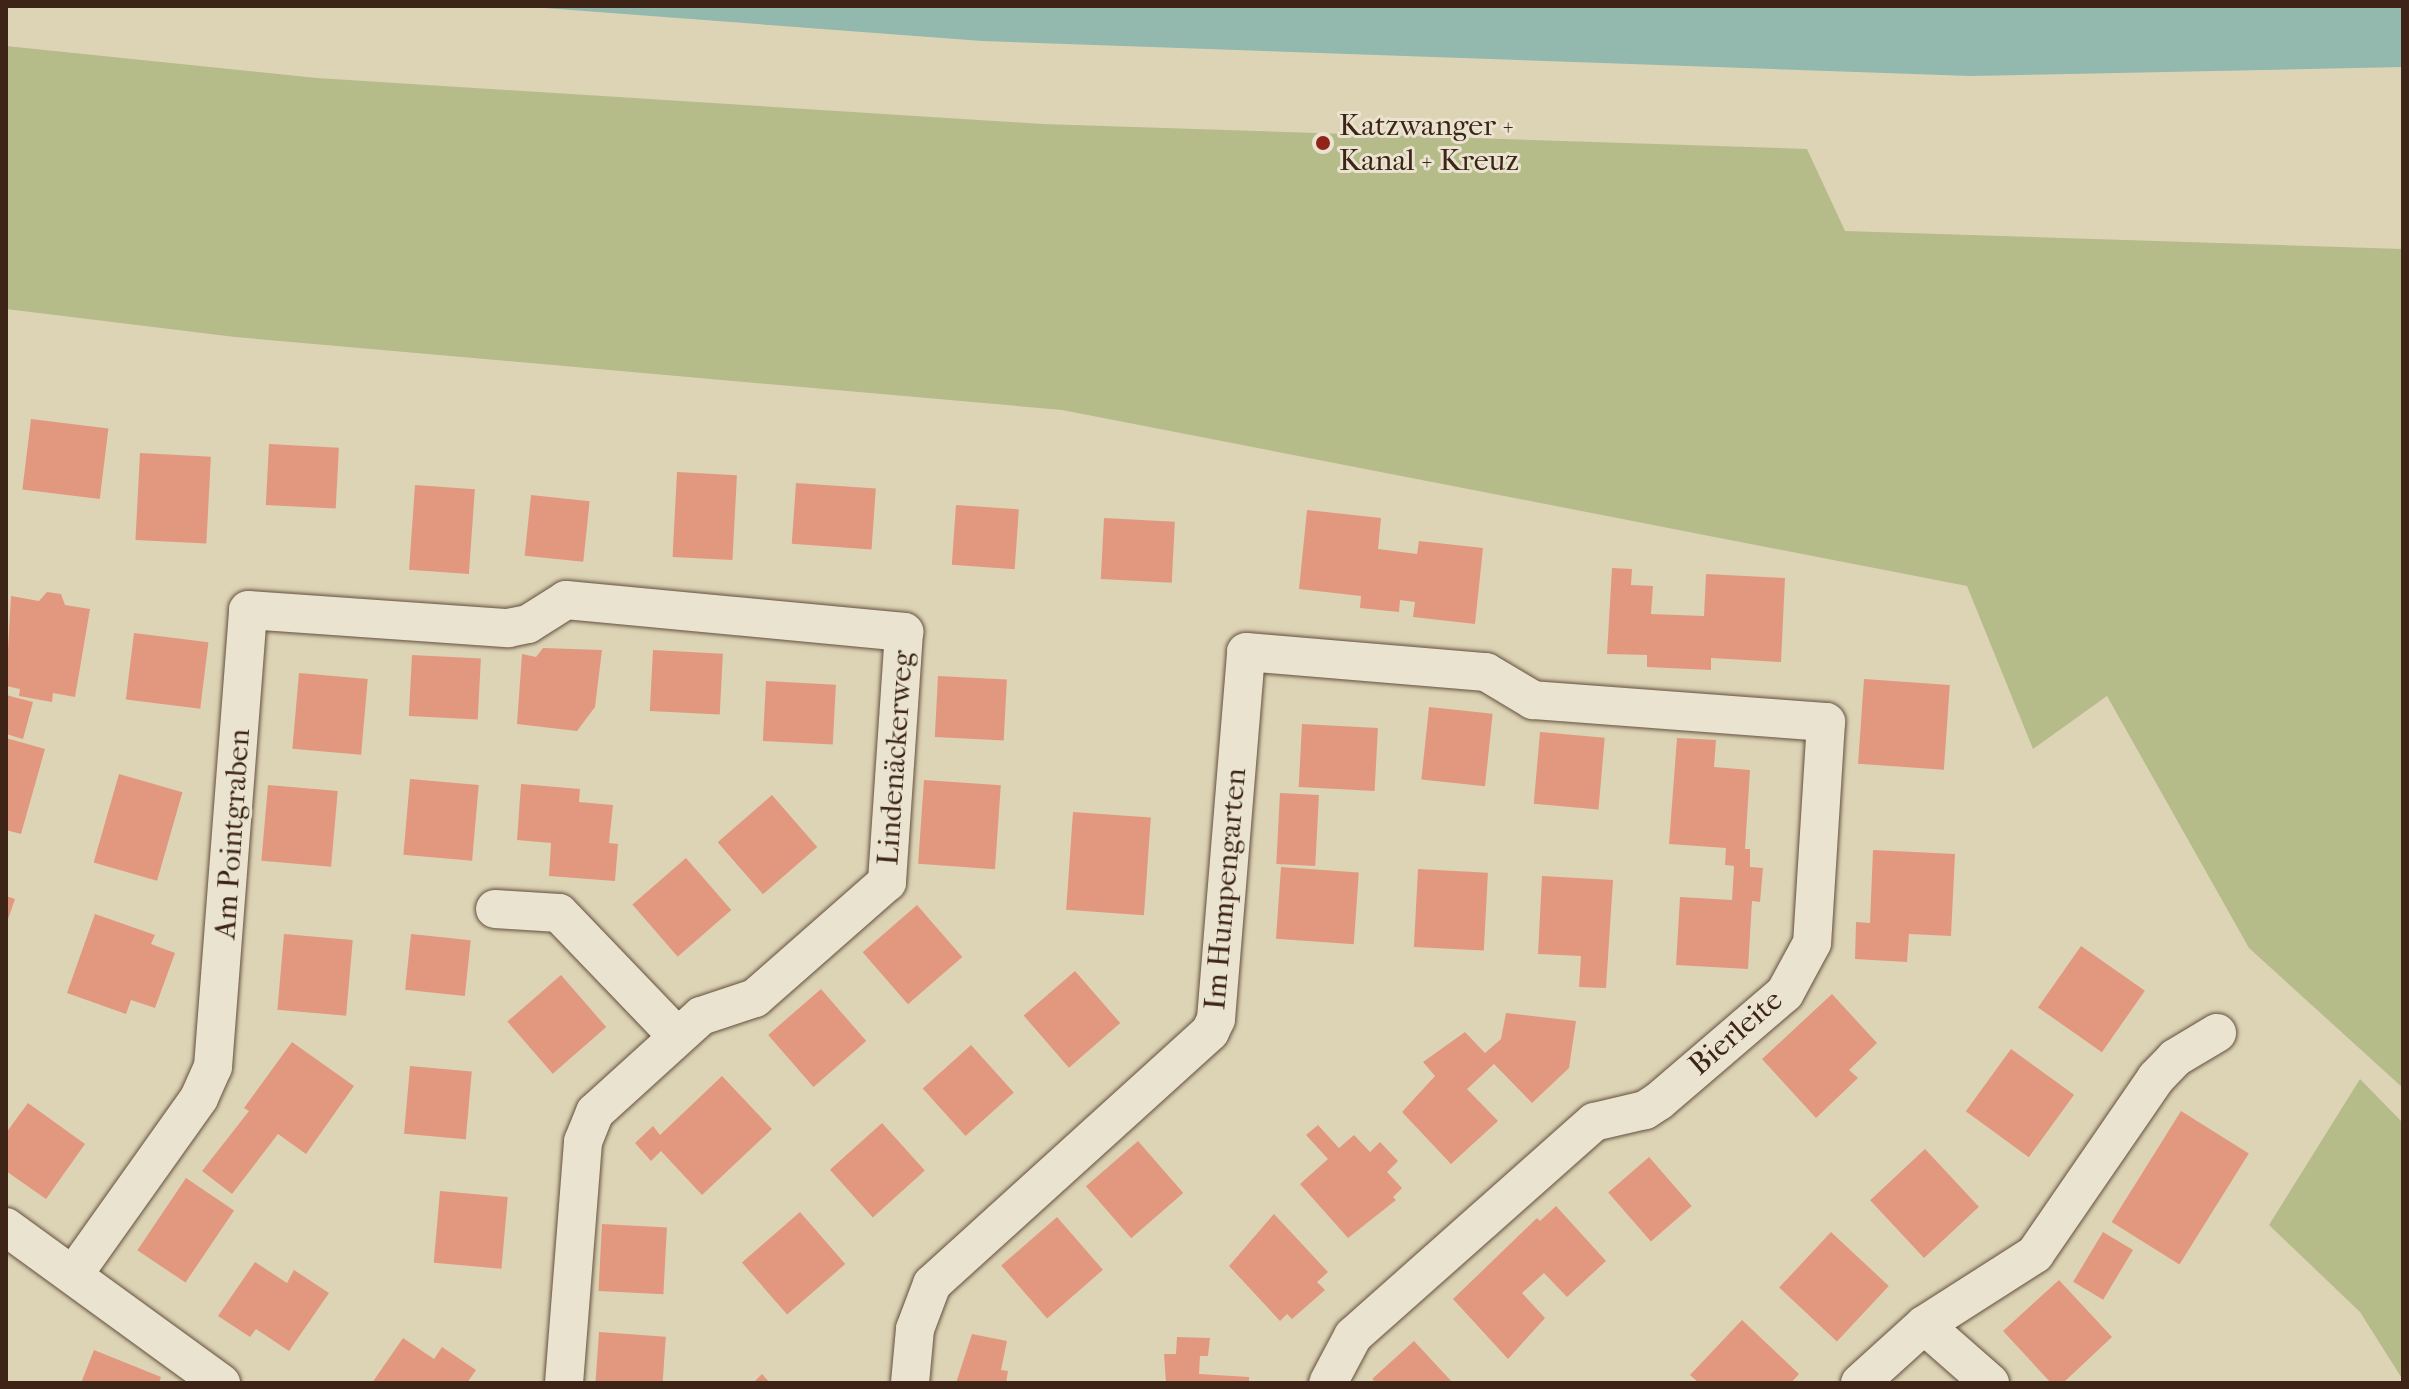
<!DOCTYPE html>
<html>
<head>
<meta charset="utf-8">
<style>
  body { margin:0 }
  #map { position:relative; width:2409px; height:1389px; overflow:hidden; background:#ddd4b6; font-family:"IM FELL French Canon",serif }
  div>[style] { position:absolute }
  .green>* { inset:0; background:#b6bb8a }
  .water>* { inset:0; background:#93b8ae }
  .building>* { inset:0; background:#e2987f; transform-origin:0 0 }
  .roads { filter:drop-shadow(0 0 2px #65503e) drop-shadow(0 0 2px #65503e) }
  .street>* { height:38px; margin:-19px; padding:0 19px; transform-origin:19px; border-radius:19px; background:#e9e3d0 }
  .dots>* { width:22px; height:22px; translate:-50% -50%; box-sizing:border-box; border:4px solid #e9e3d0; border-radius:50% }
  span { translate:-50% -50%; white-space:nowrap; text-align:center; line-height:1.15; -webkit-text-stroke:6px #e9e3d0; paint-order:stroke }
  .poi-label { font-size:30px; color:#3d2416 }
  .left { translate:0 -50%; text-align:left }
  .street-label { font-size:30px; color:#3d2416 }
  .frame { position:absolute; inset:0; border:8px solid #3d2416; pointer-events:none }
</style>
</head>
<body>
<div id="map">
  <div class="green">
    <div style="clip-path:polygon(6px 46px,317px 78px,1043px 124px,1807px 149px,1845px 231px,2403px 249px,2403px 1088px,2249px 948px,2107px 696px,2033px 749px,1967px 586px,1062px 410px,235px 337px,6px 309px)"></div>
    <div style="clip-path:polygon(2360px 1079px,2403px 1123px,2403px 1380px,2360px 1312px,2269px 1225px)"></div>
  </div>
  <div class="water">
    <div style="clip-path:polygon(518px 6px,2403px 6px,2403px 67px,1970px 76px,982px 41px)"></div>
  </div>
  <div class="building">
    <div style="left:31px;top:419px;width:78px;height:71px;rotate:7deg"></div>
    <div style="left:269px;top:444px;width:70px;height:61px;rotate:3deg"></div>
    <div style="left:140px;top:453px;width:71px;height:87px;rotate:3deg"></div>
    <div style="left:677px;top:472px;width:60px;height:85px;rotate:3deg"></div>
    <div style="left:796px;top:483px;width:80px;height:61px;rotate:4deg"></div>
    <div style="left:415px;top:485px;width:60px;height:85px;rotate:4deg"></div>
    <div style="left:531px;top:495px;width:59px;height:61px;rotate:6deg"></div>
    <div style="left:956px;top:505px;width:63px;height:60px;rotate:4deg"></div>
    <div style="clip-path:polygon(1307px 510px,1381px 518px,1378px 549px,1417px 554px,1419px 541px,1483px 548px,1475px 624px,1413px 617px,1415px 602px,1400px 600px,1399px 612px,1360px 608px,1361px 596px,1299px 589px)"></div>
    <div style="left:1104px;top:518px;width:71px;height:61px;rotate:3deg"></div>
    <div style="clip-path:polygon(1612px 568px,1632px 569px,1631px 585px,1653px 586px,1651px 614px,1704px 616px,1706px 574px,1785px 578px,1781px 662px,1711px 658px,1711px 670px,1647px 667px,1647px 655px,1607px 654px)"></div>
    <div style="clip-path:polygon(47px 592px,61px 594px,65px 605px,90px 609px,75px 697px,53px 693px,52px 702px,19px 696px,20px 689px,6px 686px,11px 596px,39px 601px)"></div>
    <div style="left:134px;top:633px;width:75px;height:67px;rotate:7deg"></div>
    <div style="clip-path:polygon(543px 648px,602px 650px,595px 707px,577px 731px,517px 724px,522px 654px,536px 657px)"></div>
    <div style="left:653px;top:650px;width:70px;height:61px;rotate:3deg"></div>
    <div style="left:412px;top:655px;width:69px;height:61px;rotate:3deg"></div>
    <div style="left:299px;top:673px;width:69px;height:76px;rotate:5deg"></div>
    <div style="left:938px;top:676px;width:69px;height:61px;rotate:3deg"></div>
    <div style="left:1864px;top:679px;width:86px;height:85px;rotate:4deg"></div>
    <div style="left:766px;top:681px;width:70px;height:60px;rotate:3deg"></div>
    <div style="clip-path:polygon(6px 695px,33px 702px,23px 739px,6px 734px)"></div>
    <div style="left:1429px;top:707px;width:64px;height:73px;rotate:6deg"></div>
    <div style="left:1302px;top:724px;width:76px;height:63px;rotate:3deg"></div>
    <div style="left:1540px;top:732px;width:65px;height:72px;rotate:5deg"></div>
    <div style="clip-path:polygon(6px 738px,45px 749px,21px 834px,6px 830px)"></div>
    <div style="clip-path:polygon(1677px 738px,1716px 740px,1714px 767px,1750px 770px,1745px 849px,1750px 849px,1750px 867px,1763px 868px,1760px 902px,1752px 901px,1748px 969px,1676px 965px,1680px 897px,1732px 900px,1734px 866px,1725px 865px,1726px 848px,1669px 844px)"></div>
    <div style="left:119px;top:774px;width:66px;height:92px;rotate:16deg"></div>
    <div style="left:410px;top:779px;width:69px;height:76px;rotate:5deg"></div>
    <div style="left:924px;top:780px;width:77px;height:84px;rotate:4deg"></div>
    <div style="clip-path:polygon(521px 784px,580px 789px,579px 802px,613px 805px,609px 843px,618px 844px,615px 881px,549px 876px,551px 843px,517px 840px)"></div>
    <div style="left:268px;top:785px;width:70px;height:76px;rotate:5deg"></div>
    <div style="left:1280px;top:793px;width:39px;height:71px;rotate:3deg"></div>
    <div style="left:772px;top:795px;width:69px;height:72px;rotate:49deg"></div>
    <div style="left:1073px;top:812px;width:78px;height:98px;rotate:4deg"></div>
    <div style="clip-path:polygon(1873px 850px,1955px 854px,1951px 936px,1909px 934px,1907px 962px,1855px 959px,1856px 922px,1870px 923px)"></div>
    <div style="left:686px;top:858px;width:69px;height:71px;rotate:49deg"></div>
    <div style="left:1281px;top:867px;width:78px;height:72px;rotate:4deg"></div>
    <div style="left:1418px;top:869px;width:70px;height:78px;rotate:3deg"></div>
    <div style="clip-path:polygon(1542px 876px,1613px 880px,1606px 988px,1579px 987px,1581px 956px,1538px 954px)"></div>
    <div style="clip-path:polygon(6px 896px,15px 899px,6px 925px)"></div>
    <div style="left:917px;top:905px;width:69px;height:72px;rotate:49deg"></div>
    <div style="clip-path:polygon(95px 914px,155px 935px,151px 944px,175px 953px,155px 1008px,131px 1000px,126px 1014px,67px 993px)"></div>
    <div style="left:284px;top:934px;width:69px;height:76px;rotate:5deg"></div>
    <div style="left:411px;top:934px;width:60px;height:56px;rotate:6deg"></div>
    <div style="left:2081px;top:946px;width:78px;height:75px;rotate:35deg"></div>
    <div style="left:1075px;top:971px;width:69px;height:68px;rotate:49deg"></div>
    <div style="left:561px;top:975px;width:69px;height:71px;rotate:49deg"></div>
    <div style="left:821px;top:989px;width:69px;height:70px;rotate:49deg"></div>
    <div style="clip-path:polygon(1832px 994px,1877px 1043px,1849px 1070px,1858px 1078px,1816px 1118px,1762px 1059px)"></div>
    <div style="clip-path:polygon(1506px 1013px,1576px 1021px,1569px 1068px,1532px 1103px,1494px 1064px,1467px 1089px,1498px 1121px,1451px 1164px,1402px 1112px,1435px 1076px,1423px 1062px,1465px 1032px,1485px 1053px,1501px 1039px)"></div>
    <div style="clip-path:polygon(292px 1042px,354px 1086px,306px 1154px,278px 1134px,232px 1194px,202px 1171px,249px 1111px,244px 1108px)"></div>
    <div style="left:971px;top:1045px;width:64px;height:65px;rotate:48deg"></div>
    <div style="left:2011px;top:1049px;width:78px;height:77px;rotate:36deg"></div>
    <div style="left:410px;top:1066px;width:62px;height:68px;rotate:5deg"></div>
    <div style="clip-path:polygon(722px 1076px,772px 1129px,702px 1195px,661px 1151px,651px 1161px,635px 1143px,653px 1126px,660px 1135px)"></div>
    <div style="clip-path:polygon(28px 1103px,85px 1144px,46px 1199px,6px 1171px,6px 1133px)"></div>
    <div style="left:2181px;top:1111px;width:80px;height:131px;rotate:32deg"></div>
    <div style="left:882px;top:1123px;width:64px;height:70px;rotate:48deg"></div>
    <div style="clip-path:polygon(1318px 1125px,1339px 1148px,1354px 1135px,1370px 1152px,1380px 1142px,1398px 1161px,1387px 1172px,1402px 1188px,1393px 1197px,1396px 1200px,1348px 1238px,1300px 1184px,1328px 1159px,1306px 1135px)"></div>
    <div style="left:1138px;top:1141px;width:69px;height:69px;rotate:49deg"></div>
    <div style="left:1925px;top:1149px;width:79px;height:75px;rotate:47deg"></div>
    <div style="left:1649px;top:1157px;width:65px;height:54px;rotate:49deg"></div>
    <div style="left:186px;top:1178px;width:58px;height:87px;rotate:34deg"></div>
    <div style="left:440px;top:1191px;width:68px;height:72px;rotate:5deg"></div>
    <div style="clip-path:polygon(1556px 1206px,1606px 1261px,1567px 1297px,1544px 1273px,1522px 1293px,1545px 1318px,1508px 1359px,1453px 1299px,1537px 1218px,1540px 1221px)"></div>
    <div style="left:800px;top:1212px;width:69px;height:77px;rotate:49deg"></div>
    <div style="clip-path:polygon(1274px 1214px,1328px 1272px,1317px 1282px,1325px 1290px,1292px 1319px,1287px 1314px,1280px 1321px,1229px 1266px)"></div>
    <div style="left:1057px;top:1217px;width:70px;height:74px;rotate:49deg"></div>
    <div style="left:602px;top:1224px;width:65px;height:67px;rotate:3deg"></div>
    <div style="left:1831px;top:1232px;width:79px;height:76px;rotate:43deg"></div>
    <div style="left:2103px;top:1232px;width:35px;height:58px;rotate:31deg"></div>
    <div style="clip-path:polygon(255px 1262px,287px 1283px,294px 1270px,329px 1293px,289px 1351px,256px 1329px,250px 1337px,218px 1316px)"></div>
    <div style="clip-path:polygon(2059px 1280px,2112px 1337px,2063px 1383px,2051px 1383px,2003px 1331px)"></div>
    <div style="clip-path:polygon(1742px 1320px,1799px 1374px,1791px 1383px,1699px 1383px,1690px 1375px)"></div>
    <div style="left:599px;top:1332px;width:67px;height:51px;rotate:4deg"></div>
    <div style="clip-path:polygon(972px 1334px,1007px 1341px,1001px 1370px,1008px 1371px,1006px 1383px,956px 1383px)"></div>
    <div style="clip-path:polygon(1177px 1337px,1210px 1338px,1208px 1356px,1200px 1356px,1199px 1374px,1249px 1377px,1249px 1383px,1166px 1383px,1164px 1354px,1176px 1354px)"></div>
    <div style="clip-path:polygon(403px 1338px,434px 1359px,442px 1347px,476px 1370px,467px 1383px,372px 1383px)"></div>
    <div style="clip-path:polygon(1414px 1341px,1453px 1383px,1377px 1383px,1372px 1379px)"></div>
    <div style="clip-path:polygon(94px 1350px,161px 1377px,159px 1383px,81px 1383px)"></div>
    <div style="clip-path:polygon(762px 1374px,770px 1383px,753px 1383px)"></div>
  </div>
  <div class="roads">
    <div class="street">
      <div style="left:495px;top:909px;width:64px;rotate:3.6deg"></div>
      <div style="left:559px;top:913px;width:170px;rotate:46.2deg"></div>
      <div style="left:6px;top:1227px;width:266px;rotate:36deg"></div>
      <div style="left:74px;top:1274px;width:216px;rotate:-54.6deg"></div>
      <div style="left:199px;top:1098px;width:34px;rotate:-66deg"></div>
      <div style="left:213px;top:1067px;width:458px;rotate:-85.6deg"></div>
      <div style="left:248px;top:610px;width:261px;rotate:4deg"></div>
      <div style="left:508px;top:628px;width:20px;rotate:-11deg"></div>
      <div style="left:528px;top:624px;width:45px;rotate:-32.3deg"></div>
      <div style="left:566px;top:600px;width:340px;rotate:5.4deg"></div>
      <div style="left:904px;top:632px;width:251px;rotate:93.9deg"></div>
      <div style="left:887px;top:882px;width:176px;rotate:138.7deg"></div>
      <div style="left:755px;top:998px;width:57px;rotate:161.6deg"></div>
      <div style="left:701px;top:1016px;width:143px;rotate:137.8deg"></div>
      <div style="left:595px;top:1112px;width:32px;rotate:112deg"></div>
      <div style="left:583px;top:1142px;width:242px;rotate:94.5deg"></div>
      <div style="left:1924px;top:1325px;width:88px;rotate:41.3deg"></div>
      <div style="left:910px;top:1383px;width:54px;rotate:-84.7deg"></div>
      <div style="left:915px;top:1329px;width:48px;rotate:-69.3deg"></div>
      <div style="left:932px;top:1284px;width:375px;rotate:-42.2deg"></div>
      <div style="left:1210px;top:1032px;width:14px;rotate:-65deg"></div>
      <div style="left:1216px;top:1019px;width:368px;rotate:-85.3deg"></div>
      <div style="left:1246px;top:652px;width:241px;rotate:4.8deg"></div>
      <div style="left:1486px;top:672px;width:55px;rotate:30.8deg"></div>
      <div style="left:1533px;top:700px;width:294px;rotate:4.3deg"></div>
      <div style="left:1826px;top:722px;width:221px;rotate:93.6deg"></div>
      <div style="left:1812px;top:943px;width:57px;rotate:118.4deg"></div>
      <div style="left:1785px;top:993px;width:166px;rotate:139.4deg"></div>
      <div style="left:1659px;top:1101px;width:17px;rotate:147deg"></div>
      <div style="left:1645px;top:1110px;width:52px;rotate:166.8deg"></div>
      <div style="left:1594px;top:1122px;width:322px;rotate:138.4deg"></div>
      <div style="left:1353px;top:1336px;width:53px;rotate:118deg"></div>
      <div style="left:1860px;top:1383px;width:86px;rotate:-42.2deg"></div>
      <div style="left:1924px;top:1325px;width:132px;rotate:-32.6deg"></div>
      <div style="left:2035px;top:1254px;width:214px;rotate:-55.5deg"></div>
      <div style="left:2156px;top:1078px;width:28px;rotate:-46deg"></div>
      <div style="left:2175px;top:1058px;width:49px;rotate:-30.8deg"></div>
    </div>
  </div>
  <div class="dots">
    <div style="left:1323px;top:143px;background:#8f2418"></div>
  </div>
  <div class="poi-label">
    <span class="left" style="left:1339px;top:143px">Katzwanger +<br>Kanal + Kreuz</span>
  </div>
  <div class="street-label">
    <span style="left:896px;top:758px;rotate:-86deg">Lindenäckerweg</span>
    <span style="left:233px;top:834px;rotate:-86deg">Am Pointgraben</span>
    <span style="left:1226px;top:889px;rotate:-85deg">Im Humpengarten</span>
    <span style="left:1736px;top:1033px;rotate:-41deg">Bierleite</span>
  </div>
  <div class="frame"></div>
</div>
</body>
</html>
